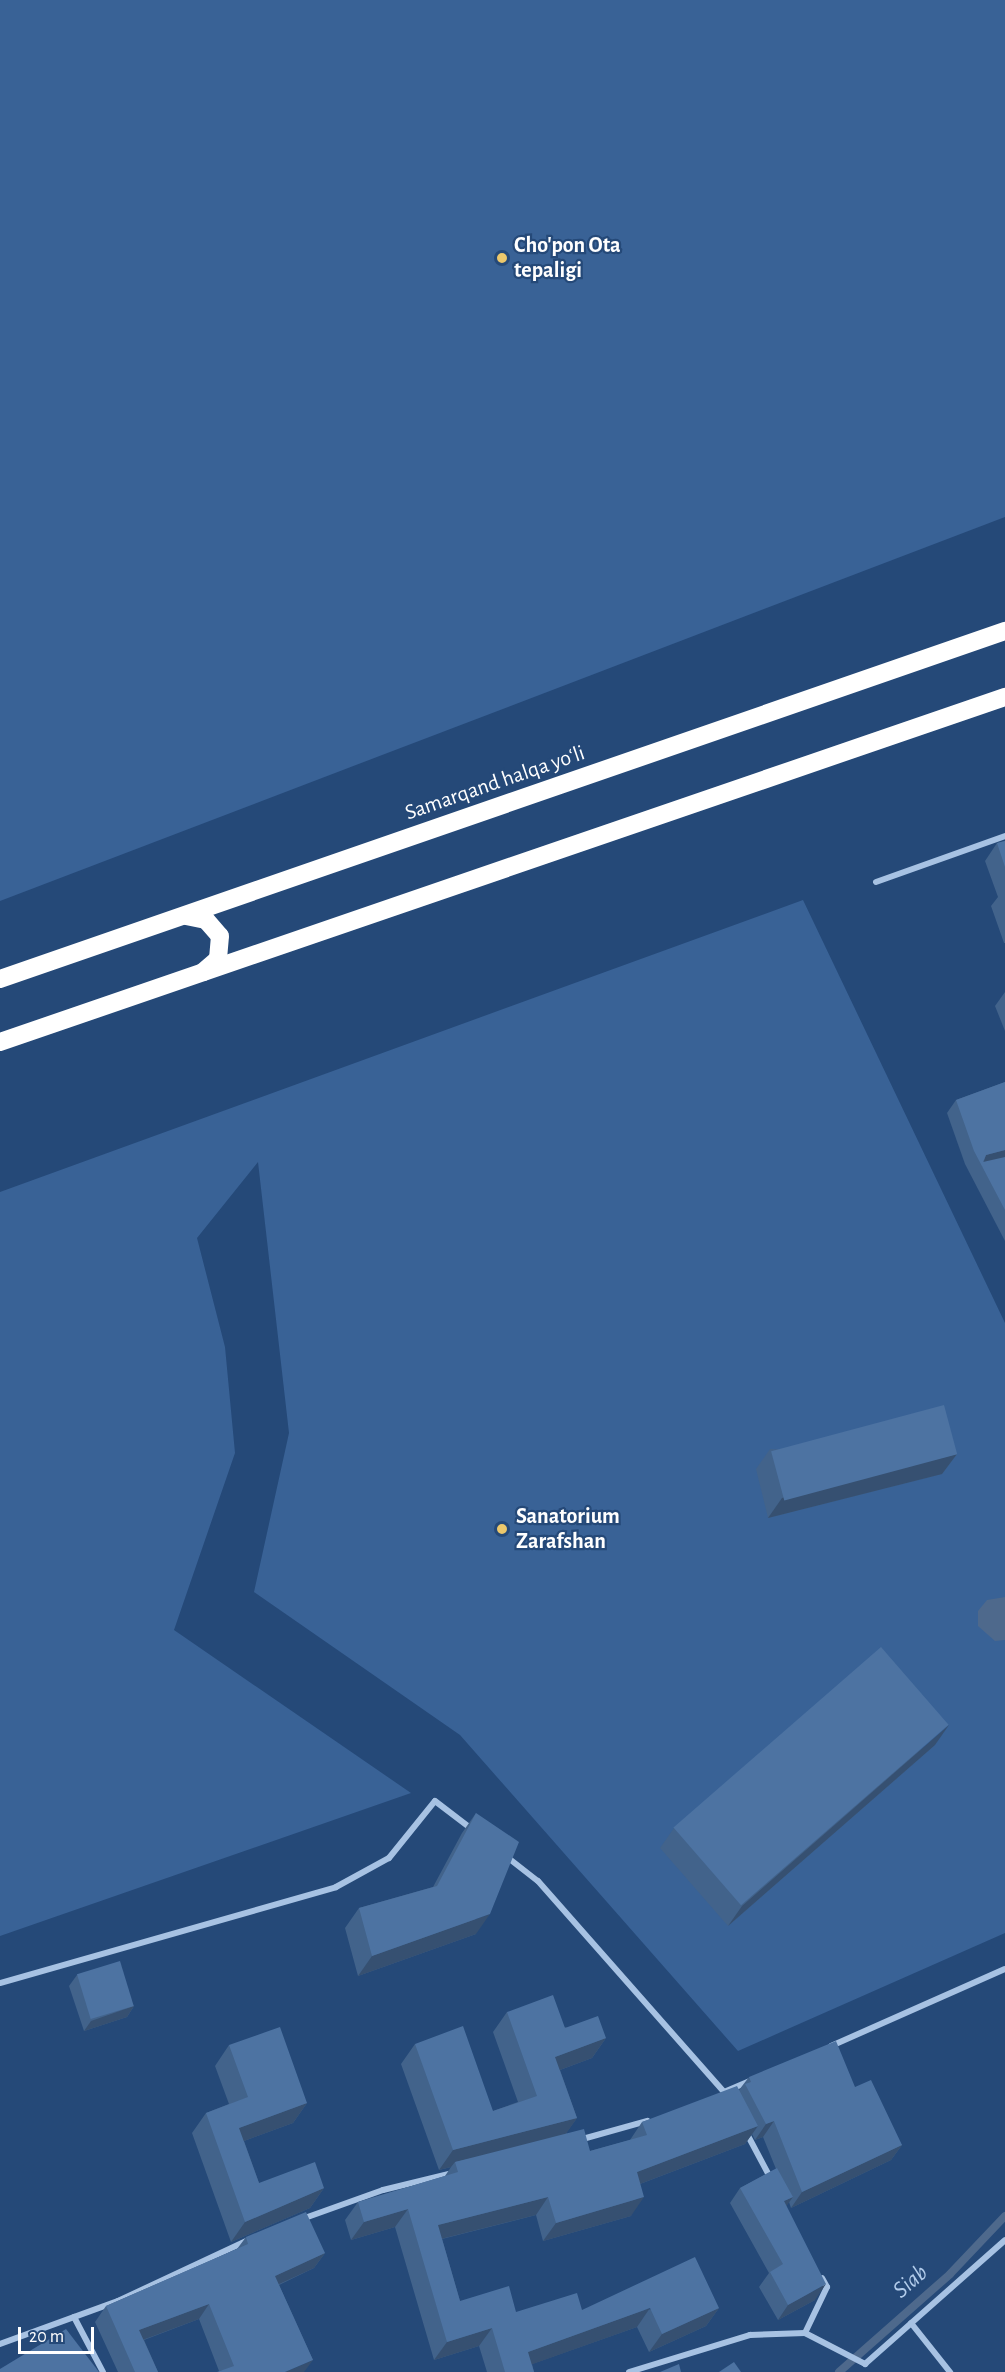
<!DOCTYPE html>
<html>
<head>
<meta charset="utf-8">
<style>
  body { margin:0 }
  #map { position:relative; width:1005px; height:2372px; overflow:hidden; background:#254978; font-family:"Alegreya Sans",sans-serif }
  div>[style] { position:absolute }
  .green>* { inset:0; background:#396296 }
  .water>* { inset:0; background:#4e698c }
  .stream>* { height:8px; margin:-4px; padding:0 4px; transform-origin:4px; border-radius:4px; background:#4e698c }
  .street>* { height:6px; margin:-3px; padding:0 3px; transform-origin:3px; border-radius:3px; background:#a7c2e3 }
  .highway>* { height:18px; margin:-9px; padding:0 9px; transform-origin:9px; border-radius:9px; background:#fff }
  .wall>* { inset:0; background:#42638b }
  .shaded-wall>* { inset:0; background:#365071 }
  .building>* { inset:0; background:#4d73a2; transform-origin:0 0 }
  .dots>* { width:16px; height:16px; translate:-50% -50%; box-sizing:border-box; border:3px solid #254978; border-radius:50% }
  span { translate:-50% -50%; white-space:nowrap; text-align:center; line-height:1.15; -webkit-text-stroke:4.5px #254978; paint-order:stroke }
  .poi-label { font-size:22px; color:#fff; font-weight:700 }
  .left { translate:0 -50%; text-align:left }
  .street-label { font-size:22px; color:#fff }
  .water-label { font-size:24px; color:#b2cceb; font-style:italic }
  .scale { position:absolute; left:18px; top:2327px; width:76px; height:27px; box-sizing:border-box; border:3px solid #fff; border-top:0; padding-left:8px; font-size:18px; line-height:21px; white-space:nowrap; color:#fff; -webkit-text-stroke:4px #254978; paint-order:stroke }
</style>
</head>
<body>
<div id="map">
  <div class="green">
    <div style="clip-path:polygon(0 0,1005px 0,1005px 517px,0 901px)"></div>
    <div style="clip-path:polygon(803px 900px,1005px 1323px,1005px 1933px,738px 2051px,460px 1735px,254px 1592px,289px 1433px,258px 1162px,197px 1238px,225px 1347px,235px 1453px,174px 1630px,411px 1793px,0 1936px,0 1192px)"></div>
  </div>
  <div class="water">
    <div style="clip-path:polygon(1005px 1597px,1005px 1640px,995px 1641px,978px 1626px,978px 1611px,987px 1600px)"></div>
  </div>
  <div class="stream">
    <div style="left:839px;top:2372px;width:148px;rotate:-41.4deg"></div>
    <div style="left:950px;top:2274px;width:80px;rotate:-46.5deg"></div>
  </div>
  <div class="street">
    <div style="left:876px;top:882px;width:137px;rotate:-19.6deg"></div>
    <div style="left:507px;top:1857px;width:39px;rotate:38deg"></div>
    <div style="left:538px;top:1881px;width:281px;rotate:48.6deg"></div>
    <div style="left:724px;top:2092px;width:28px;rotate:-23deg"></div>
    <div style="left:0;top:1983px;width:349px;rotate:-15.9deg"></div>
    <div style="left:336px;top:1887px;width:60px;rotate:-28.7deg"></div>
    <div style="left:389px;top:1858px;width:73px;rotate:-51.1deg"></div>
    <div style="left:435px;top:1801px;width:48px;rotate:37.3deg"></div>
    <div style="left:831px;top:2046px;width:190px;rotate:-23.9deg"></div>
    <div style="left:746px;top:2132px;width:53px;rotate:62deg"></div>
    <div style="left:579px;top:2140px;width:71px;rotate:-15.6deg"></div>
    <div style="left:302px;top:2219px;width:86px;rotate:-19.7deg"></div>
    <div style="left:383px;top:2190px;width:72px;rotate:-13.7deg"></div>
    <div style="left:74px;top:2317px;width:62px;rotate:62.2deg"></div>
    <div style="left:911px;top:2323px;width:63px;rotate:51.5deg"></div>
    <div style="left:805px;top:2333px;width:51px;rotate:-64.4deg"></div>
    <div style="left:827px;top:2287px;width:10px;rotate:-119deg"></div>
    <div style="left:0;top:2344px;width:126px;rotate:-20deg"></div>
    <div style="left:118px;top:2301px;width:144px;rotate:-25.1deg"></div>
    <div style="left:629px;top:2372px;width:127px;rotate:-17deg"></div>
    <div style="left:750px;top:2335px;width:55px;rotate:-2.1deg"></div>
    <div style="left:805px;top:2333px;width:68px;rotate:27.3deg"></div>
    <div style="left:865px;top:2364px;width:187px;rotate:-41.5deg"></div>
  </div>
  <div class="highway">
    <div style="left:186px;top:916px;width:20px;rotate:11deg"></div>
    <div style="left:206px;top:920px;width:21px;rotate:49deg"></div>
    <div style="left:220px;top:936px;width:23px;rotate:95deg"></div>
    <div style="left:218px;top:959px;width:20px;rotate:139deg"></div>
    <div style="left:0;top:979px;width:1064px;rotate:-19.1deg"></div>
    <div style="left:0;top:1042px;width:1063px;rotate:-18.95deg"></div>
  </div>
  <div class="wall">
    <div style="clip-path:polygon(1005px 841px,1005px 943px,1004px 943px,991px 906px,998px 897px,985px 861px,997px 843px)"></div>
    <div style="clip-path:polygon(1005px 992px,1005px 1031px,995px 1006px)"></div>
    <div style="clip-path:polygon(1005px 1082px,1005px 1241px,965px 1164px,947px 1113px,956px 1100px)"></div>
    <div style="clip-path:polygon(770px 1449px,957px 1454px,942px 1474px,768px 1518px,756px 1469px)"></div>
    <div style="clip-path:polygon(935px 1745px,728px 1926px,660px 1848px,674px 1828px)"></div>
    <div style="clip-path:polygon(476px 1813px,476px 1934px,358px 1976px,345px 1928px,359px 1908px,433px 1887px,462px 1833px)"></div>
    <div style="clip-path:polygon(77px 1975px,134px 2006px,127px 2017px,84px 2031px,69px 1986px)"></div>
    <div style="clip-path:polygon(507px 2012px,606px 2038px,592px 2058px,560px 2070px,577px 2118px,566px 2133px,590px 2151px,630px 2140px,642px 2122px,739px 2090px,749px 2077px,855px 2087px,902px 2145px,891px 2160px,791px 2208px,789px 2202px,786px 2206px,815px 2300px,778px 2320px,759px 2287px,769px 2273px,730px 2203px,740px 2188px,776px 2169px,763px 2137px,755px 2140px,752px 2134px,745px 2144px,640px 2184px,631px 2216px,543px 2241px,536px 2215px,442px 2239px,460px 2301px,516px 2312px,719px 2308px,706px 2326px,649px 2352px,637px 2327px,532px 2364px,534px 2372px,487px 2372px,479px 2346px,434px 2360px,395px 2227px,351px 2240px,345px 2220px,358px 2202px,445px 2176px,451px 2167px,439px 2170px,401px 2064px,415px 2044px,493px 2111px,518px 2102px,493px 2032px)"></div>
    <div style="clip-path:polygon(229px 2045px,307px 2103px,293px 2123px,244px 2141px,259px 2183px,324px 2188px,310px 2208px,231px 2242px,192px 2133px,206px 2113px,229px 2104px,215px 2066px)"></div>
    <div style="clip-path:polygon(246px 2237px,325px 2253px,314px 2268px,279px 2285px,313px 2360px,219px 2371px,199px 2319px,144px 2340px,158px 2372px,118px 2372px,95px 2322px,106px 2306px,237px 2249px)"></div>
  </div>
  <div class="shaded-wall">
    <div style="clip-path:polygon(1005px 1150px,1005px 1160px,982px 1167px,986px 1155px)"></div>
    <div style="clip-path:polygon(957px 1454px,942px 1474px,768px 1518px,782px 1498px)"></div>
    <div style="clip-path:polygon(949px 1725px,935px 1745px,728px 1926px,742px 1906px)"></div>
    <div style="clip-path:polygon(490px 1914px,476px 1934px,358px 1976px,372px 1956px)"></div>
    <div style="clip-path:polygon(134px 2006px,127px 2017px,84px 2031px,91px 2021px)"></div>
    <div style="clip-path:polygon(606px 2038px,592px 2058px,541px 2077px,555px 2057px)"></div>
    <div style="clip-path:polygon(307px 2103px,293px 2123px,225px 2148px,239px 2128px)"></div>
    <div style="clip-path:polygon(577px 2118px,563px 2138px,455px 2162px,451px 2167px,439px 2170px,453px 2150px)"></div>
    <div style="clip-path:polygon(774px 2121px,763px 2137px,755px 2140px,766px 2124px)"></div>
    <div style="clip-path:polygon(758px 2126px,745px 2144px,624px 2190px,637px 2172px)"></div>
    <div style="clip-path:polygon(902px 2145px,891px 2160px,791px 2208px,802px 2192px)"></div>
    <div style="clip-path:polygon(324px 2188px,310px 2208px,231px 2242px,245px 2222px)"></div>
    <div style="clip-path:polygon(548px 2197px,536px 2215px,425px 2243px,438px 2225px)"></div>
    <div style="clip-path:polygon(644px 2197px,631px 2216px,543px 2241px,556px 2223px)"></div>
    <div style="clip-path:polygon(793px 2197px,782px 2212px,784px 2201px)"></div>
    <div style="clip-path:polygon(408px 2209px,395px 2227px,351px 2240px,364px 2222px)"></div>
    <div style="clip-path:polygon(325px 2253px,314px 2268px,264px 2291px,275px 2276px)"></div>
    <div style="clip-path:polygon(826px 2284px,815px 2300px,778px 2320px,788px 2305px)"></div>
    <div style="clip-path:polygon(209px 2304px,199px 2319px,129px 2345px,139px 2330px)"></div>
    <div style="clip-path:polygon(650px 2308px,637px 2327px,516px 2370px,528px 2352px)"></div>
    <div style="clip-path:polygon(719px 2308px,706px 2326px,649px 2352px,662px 2334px)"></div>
    <div style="clip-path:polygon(492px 2328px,479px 2346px,434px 2360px,447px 2342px)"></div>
    <div style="clip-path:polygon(313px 2360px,304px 2372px,285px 2372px)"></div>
  </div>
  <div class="building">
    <div style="clip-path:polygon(1005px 841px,1005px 867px,997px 843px)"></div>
    <div style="clip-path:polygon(1005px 1082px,1005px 1150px,986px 1155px,983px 1162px,1005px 1157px,1005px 1210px,974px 1151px,956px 1100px)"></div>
    <div style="left:944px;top:1405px;width:51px;height:179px;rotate:75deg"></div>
    <div style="left:881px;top:1647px;width:103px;height:275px;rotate:49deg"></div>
    <div style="clip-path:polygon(476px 1813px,519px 1842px,490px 1914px,372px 1956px,359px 1908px,437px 1886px)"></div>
    <div style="left:120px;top:1961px;width:47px;height:45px;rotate:73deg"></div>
    <div style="clip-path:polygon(553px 1995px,565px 2028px,598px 2016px,606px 2038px,555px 2057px,577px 2118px,453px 2150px,415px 2044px,463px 2026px,493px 2111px,537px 2096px,507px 2012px)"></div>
    <div style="clip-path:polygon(280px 2027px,307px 2103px,239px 2128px,259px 2183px,315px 2162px,324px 2188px,245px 2222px,206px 2113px,248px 2097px,229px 2045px)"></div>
    <div style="clip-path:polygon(836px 2041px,855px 2087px,871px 2080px,902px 2145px,802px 2192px,774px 2121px,766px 2124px,745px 2084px,751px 2082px,749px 2077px)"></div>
    <div style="clip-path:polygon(737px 2086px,758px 2126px,637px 2172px,644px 2197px,556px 2223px,548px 2197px,438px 2225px,460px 2301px,509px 2286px,516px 2312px,577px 2293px,582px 2310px,695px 2257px,719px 2308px,662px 2334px,650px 2308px,528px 2352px,534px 2372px,505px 2372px,492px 2328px,447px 2342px,408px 2209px,364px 2222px,358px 2202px,458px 2172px,455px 2162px,584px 2129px,590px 2151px,647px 2135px,642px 2122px)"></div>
    <div style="clip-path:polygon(777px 2168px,793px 2197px,784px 2201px,826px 2284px,788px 2305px,770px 2272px,783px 2264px,740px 2188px)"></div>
    <div style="clip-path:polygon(306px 2212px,325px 2253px,275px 2276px,313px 2360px,285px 2372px,217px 2372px,234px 2366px,209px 2304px,139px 2330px,158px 2372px,135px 2372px,106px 2306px,248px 2244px,246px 2237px)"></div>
    <div style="clip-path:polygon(66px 2329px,99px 2372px,0 2372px,0 2369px)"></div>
    <div style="clip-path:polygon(734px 2362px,741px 2372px,719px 2372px)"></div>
    <div style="clip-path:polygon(679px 2364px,681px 2372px,660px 2372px)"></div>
  </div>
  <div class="dots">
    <div style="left:502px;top:258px;background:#ecc86c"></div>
    <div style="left:502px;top:1529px;background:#ecc86c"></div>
  </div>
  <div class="poi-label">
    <span class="left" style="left:514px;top:258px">Cho'pon Ota<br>tepaligi</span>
    <span class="left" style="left:516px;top:1529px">Sanatorium<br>Zarafshan</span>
  </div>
  <div class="street-label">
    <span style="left:495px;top:783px;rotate:-19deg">Samarqand halqa yoʻli</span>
  </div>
  <div class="water-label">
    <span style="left:911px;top:2282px;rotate:-41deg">Siab</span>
  </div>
  <div class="scale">20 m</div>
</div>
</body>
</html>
